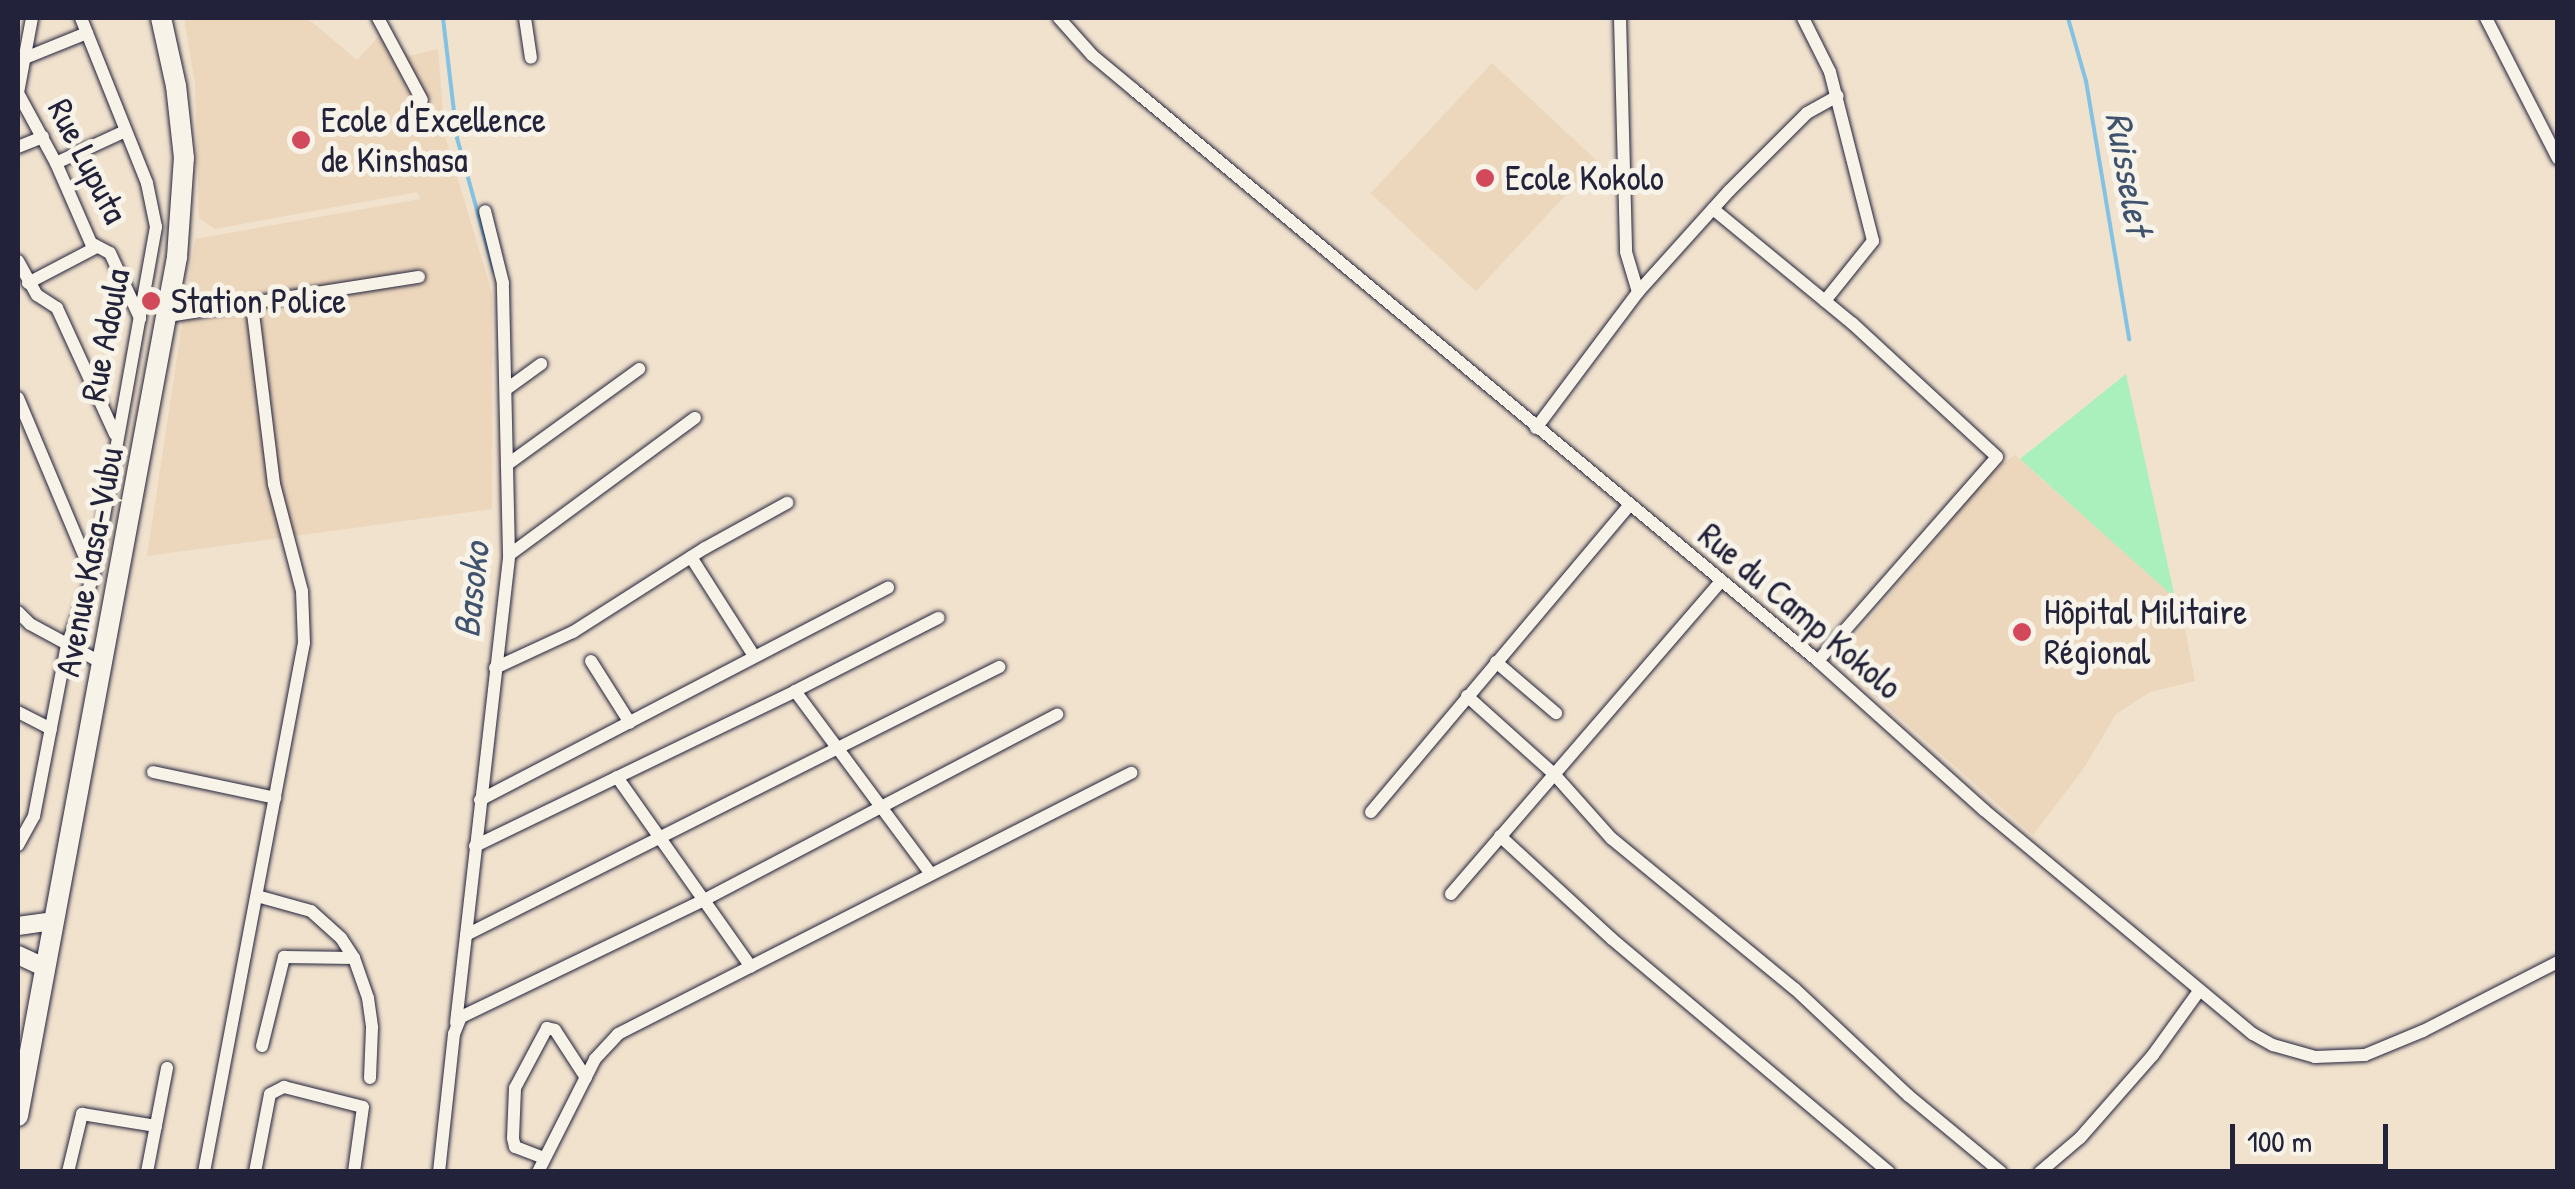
<!DOCTYPE html>
<html>
<head>
<meta charset="utf-8">
<style>
  body { margin:0 }
  #map { position:relative; width:2575px; height:1189px; overflow:hidden; background:#f1e2ce; font-family:"Patrick Hand",sans-serif }
  div>[style] { position:absolute }
  .built>* { inset:0; background:#ecd6bc; transform-origin:0 0 }
  .green>* { inset:0; background:#a9f0bd }
  .stream>* { height:4px; margin:-2px; padding:0 2px; transform-origin:2px; border-radius:2px; background:#84c2e4 }
  .roads { filter:drop-shadow(0 0 2px #22223b) drop-shadow(0 0 2px #22223b) }
  .street>* { height:12px; margin:-6px; padding:0 6px; transform-origin:6px; border-radius:6px; background:#f7f3e8 }
  .secondary>* { height:18px; margin:-9px; padding:0 9px; transform-origin:9px; border-radius:9px; background:#f7f3e8 }
  .primary>* { height:20px; margin:-10px; padding:0 10px; transform-origin:10px; border-radius:10px; background:#f7f3e8 }
  .dots>* { width:28px; height:28px; translate:-50% -50%; box-sizing:border-box; border:5px solid #f7f3e8; border-radius:50% }
  span { translate:-50% -50%; white-space:nowrap; text-align:center; line-height:1.15; -webkit-text-stroke:10px #f7f3e8; paint-order:stroke }
  .poi-label { font-size:35px; color:#22223b }
  .left { translate:0 -50%; text-align:left }
  .street-label { font-size:35px; color:#22223b }
  .water-label { font-size:38px; color:#3f526e; font-style:italic }
  .frame { position:absolute; inset:0; border:20px solid #22223b; pointer-events:none }
  .scale { position:absolute; left:2230px; top:1124px; width:158px; height:45px; box-sizing:border-box; border:5px solid #22223b; border-top:0; padding-left:12px; font-size:30px; line-height:35px; white-space:nowrap; color:#22223b; -webkit-text-stroke:8px #f7f3e8; paint-order:stroke }
</style>
</head>
<body>
<div id="map">
  <div class="built">
    <div style="clip-path:polygon(184px 18px,307px 18px,357px 60px,381px 34px,409px 56px,438px 49px,445px 136px,492px 293px,492px 509px,147px 556px,195px 239px,420px 199px,417px 192px,215px 229px,199px 218px,195px 84px)"></div>
    <div style="left:1492px;top:63px;width:144px;height:178px;rotate:43deg"></div>
    <div style="clip-path:polygon(2015px 455px,2180px 602px,2195px 681px,2150px 692px,2116px 714px,2084px 768px,2033px 835px,1835px 661px,1991px 472px)"></div>
  </div>
  <div class="green">
    <div style="clip-path:polygon(2126px 374px,2175px 598px,2020px 459px)"></div>
  </div>
  <div class="stream">
    <div style="left:443px;top:18px;width:121px;rotate:83.3deg"></div>
    <div style="left:457px;top:138px;width:138px;rotate:74.5deg"></div>
    <div style="left:2068px;top:18px;width:66px;rotate:74.1deg"></div>
    <div style="left:2086px;top:81px;width:262px;rotate:80.5deg"></div>
  </div>
  <div class="roads">
    <div class="street">
      <div style="left:32px;top:18px;width:76px;rotate:100.6deg"></div>
      <div style="left:18px;top:93px;width:80px;rotate:61.5deg"></div>
      <div style="left:56px;top:163px;width:87px;rotate:66.4deg"></div>
      <div style="left:91px;top:243px;width:21px;rotate:28deg"></div>
      <div style="left:110px;top:253px;width:72px;rotate:65.2deg"></div>
      <div style="left:378px;top:18px;width:93px;rotate:61.8deg"></div>
      <div style="left:525px;top:18px;width:40px;rotate:81.5deg"></div>
      <div style="left:1059px;top:18px;width:50px;rotate:48.3deg"></div>
      <div style="left:1092px;top:55px;width:55px;rotate:39.8deg"></div>
      <div style="left:1134px;top:90px;width:891px;rotate:39.85deg"></div>
      <div style="left:1818px;top:661px;width:223px;rotate:41.9deg"></div>
      <div style="left:1984px;top:810px;width:350px;rotate:39.8deg"></div>
      <div style="left:2253px;top:1034px;width:23px;rotate:29deg"></div>
      <div style="left:2273px;top:1045px;width:44px;rotate:15.9deg"></div>
      <div style="left:2315px;top:1057px;width:50px;rotate:-2.3deg"></div>
      <div style="left:2365px;top:1055px;width:63px;rotate:-22.5deg"></div>
      <div style="left:2423px;top:1031px;width:152px;rotate:-27.1deg"></div>
      <div style="left:1620px;top:18px;width:234px;rotate:88.5deg"></div>
      <div style="left:1626px;top:252px;width:42px;rotate:73.3deg"></div>
      <div style="left:1803px;top:18px;width:60px;rotate:63.4deg"></div>
      <div style="left:1830px;top:72px;width:174px;rotate:75.7deg"></div>
      <div style="left:1873px;top:241px;width:77px;rotate:128.7deg"></div>
      <div style="left:2486px;top:18px;width:158px;rotate:62.9deg"></div>
      <div style="left:25px;top:58px;width:67px;rotate:-22deg"></div>
      <div style="left:18px;top:147px;width:27px;rotate:-22deg"></div>
      <div style="left:56px;top:163px;width:74px;rotate:-24.8deg"></div>
      <div style="left:1713px;top:209px;width:180px;rotate:39.4deg"></div>
      <div style="left:1852px;top:323px;width:197px;rotate:42.7deg"></div>
      <div style="left:1997px;top:457px;width:271px;rotate:131.3deg"></div>
      <div style="left:18px;top:261px;width:39px;rotate:61deg"></div>
      <div style="left:37px;top:295px;width:24px;rotate:33deg"></div>
      <div style="left:57px;top:308px;width:139px;rotate:65.3deg"></div>
      <div style="left:28px;top:283px;width:76px;rotate:-27.6deg"></div>
      <div style="left:169px;top:316px;width:253px;rotate:-8.9deg"></div>
      <div style="left:508px;top:388px;width:41px;rotate:-36deg"></div>
      <div style="left:18px;top:398px;width:191px;rotate:67.2deg"></div>
      <div style="left:1536px;top:428px;width:170px;rotate:-53.1deg"></div>
      <div style="left:1638px;top:292px;width:136px;rotate:-48deg"></div>
      <div style="left:1729px;top:191px;width:110px;rotate:-45deg"></div>
      <div style="left:1807px;top:113px;width:35px;rotate:-29deg"></div>
      <div style="left:508px;top:464px;width:162px;rotate:-35.9deg"></div>
      <div style="left:509px;top:555px;width:231px;rotate:-36.4deg"></div>
      <div style="left:691px;top:557px;width:117px;rotate:57.5deg"></div>
      <div style="left:18px;top:612px;width:17px;rotate:45deg"></div>
      <div style="left:30px;top:624px;width:82px;rotate:28.4deg"></div>
      <div style="left:591px;top:661px;width:73px;rotate:57.8deg"></div>
      <div style="left:1496px;top:662px;width:79px;rotate:40.4deg"></div>
      <div style="left:495px;top:668px;width:86px;rotate:-24.8deg"></div>
      <div style="left:573px;top:632px;width:156px;rotate:-32.5deg"></div>
      <div style="left:705px;top:548px;width:94px;rotate:-28.8deg"></div>
      <div style="left:795px;top:691px;width:161px;rotate:-27deg"></div>
      <div style="left:1467px;top:696px;width:117px;rotate:41.9deg"></div>
      <div style="left:1554px;top:774px;width:86px;rotate:48.3deg"></div>
      <div style="left:1611px;top:838px;width:238px;rotate:39.4deg"></div>
      <div style="left:1795px;top:989px;width:156px;rotate:43.2deg"></div>
      <div style="left:1909px;top:1096px;width:119px;rotate:39.6deg"></div>
      <div style="left:18px;top:712px;width:37px;rotate:27deg"></div>
      <div style="left:153px;top:772px;width:125px;rotate:12deg"></div>
      <div style="left:617px;top:777px;width:232px;rotate:54.8deg"></div>
      <div style="left:480px;top:800px;width:460px;rotate:-27.5deg"></div>
      <div style="left:1371px;top:812px;width:400px;rotate:-49.9deg"></div>
      <div style="left:1500px;top:836px;width:152px;rotate:42.6deg"></div>
      <div style="left:1612px;top:939px;width:362px;rotate:40.1deg"></div>
      <div style="left:18px;top:845px;width:33px;rotate:-61deg"></div>
      <div style="left:34px;top:816px;width:174px;rotate:-79.1deg"></div>
      <div style="left:67px;top:645px;width:73px;rotate:-69.1deg"></div>
      <div style="left:93px;top:577px;width:356px;rotate:-79.8deg"></div>
      <div style="left:156px;top:227px;width:45px;rotate:-101.6deg"></div>
      <div style="left:147px;top:183px;width:178px;rotate:-111.8deg"></div>
      <div style="left:475px;top:846px;width:356px;rotate:-25.8deg"></div>
      <div style="left:795px;top:691px;width:228px;rotate:53.4deg"></div>
      <div style="left:1451px;top:894px;width:413px;rotate:-49.2deg"></div>
      <div style="left:257px;top:896px;width:56px;rotate:15.5deg"></div>
      <div style="left:311px;top:911px;width:40px;rotate:42deg"></div>
      <div style="left:341px;top:938px;width:24px;rotate:57deg"></div>
      <div style="left:354px;top:958px;width:42px;rotate:70.7deg"></div>
      <div style="left:368px;top:998px;width:30px;rotate:82deg"></div>
      <div style="left:372px;top:1028px;width:50px;rotate:92.3deg"></div>
      <div style="left:466px;top:935px;width:597px;rotate:-26.69deg"></div>
      <div style="left:456px;top:1023px;width:471px;rotate:-83.5deg"></div>
      <div style="left:509px;top:555px;width:272px;rotate:-91.3deg"></div>
      <div style="left:503px;top:283px;width:74px;rotate:-104deg"></div>
      <div style="left:262px;top:1046px;width:92px;rotate:-76.1deg"></div>
      <div style="left:284px;top:957px;width:70px;rotate:0.8deg"></div>
      <div style="left:544px;top:1158px;width:31px;rotate:-159deg"></div>
      <div style="left:515px;top:1147px;width:9px;rotate:-103deg"></div>
      <div style="left:513px;top:1138px;width:50px;rotate:-87.7deg"></div>
      <div style="left:515px;top:1088px;width:68px;rotate:-61.9deg"></div>
      <div style="left:547px;top:1028px;width:8px;rotate:14deg"></div>
      <div style="left:555px;top:1030px;width:57px;rotate:57.1deg"></div>
      <div style="left:68px;top:1172px;width:60px;rotate:-76.4deg"></div>
      <div style="left:82px;top:1114px;width:75px;rotate:9.2deg"></div>
      <div style="left:147px;top:1172px;width:106px;rotate:-79.1deg"></div>
      <div style="left:204px;top:1172px;width:538px;rotate:-79.3deg"></div>
      <div style="left:304px;top:643px;width:52px;rotate:-92.2deg"></div>
      <div style="left:302px;top:591px;width:111px;rotate:-104.7deg"></div>
      <div style="left:274px;top:484px;width:180px;rotate:-97deg"></div>
      <div style="left:255px;top:1172px;width:79px;rotate:-79.1deg"></div>
      <div style="left:270px;top:1094px;width:16px;rotate:-27deg"></div>
      <div style="left:284px;top:1087px;width:81px;rotate:14.2deg"></div>
      <div style="left:363px;top:1107px;width:66px;rotate:97.9deg"></div>
      <div style="left:439px;top:1172px;width:139px;rotate:-83.8deg"></div>
      <div style="left:454px;top:1034px;width:18px;rotate:-68deg"></div>
      <div style="left:461px;top:1017px;width:270px;rotate:-25.7deg"></div>
      <div style="left:704px;top:900px;width:399px;rotate:-27.7deg"></div>
      <div style="left:538px;top:1172px;width:127px;rotate:-63.2deg"></div>
      <div style="left:595px;top:1059px;width:34px;rotate:-47deg"></div>
      <div style="left:618px;top:1034px;width:576px;rotate:-26.97deg"></div>
      <div style="left:2040px;top:1172px;width:52px;rotate:-40.4deg"></div>
      <div style="left:2080px;top:1138px;width:111px;rotate:-48.7deg"></div>
      <div style="left:2153px;top:1055px;width:79px;rotate:-54.3deg"></div>
    </div>
    <div class="secondary">
      <div style="left:18px;top:926px;width:35px;rotate:-8deg"></div>
      <div style="left:18px;top:955px;width:29px;rotate:25deg"></div>
    </div>
    <div class="primary">
      <div style="left:18px;top:1116px;width:874px;rotate:-79.51deg"></div>
      <div style="left:177px;top:257px;width:99px;rotate:-86deg"></div>
      <div style="left:184px;top:158px;width:72px;rotate:-96.3deg"></div>
      <div style="left:176px;top:86px;width:70px;rotate:-102.4deg"></div>
    </div>
  </div>
  <div class="dots">
    <div style="left:301px;top:140px;background:#d1495b"></div>
    <div style="left:1485px;top:178px;background:#d1495b"></div>
    <div style="left:151px;top:301px;background:#d1495b"></div>
    <div style="left:2022px;top:632px;background:#d1495b"></div>
  </div>
  <div class="poi-label">
    <span class="left" style="left:321px;top:140px">Ecole d'Excellence<br>de Kinshasa</span>
    <span class="left" style="left:1505px;top:178px">Ecole Kokolo</span>
    <span class="left" style="left:171px;top:301px">Station Police</span>
    <span class="left" style="left:2044px;top:632px">Hôpital Militaire<br>Régional</span>
  </div>
  <div class="street-label">
    <span style="left:88px;top:161px;rotate:63deg">Rue Luputa</span>
    <span style="left:105px;top:335px;rotate:-79deg">Rue Adoula</span>
    <span style="left:89px;top:562px;rotate:-79deg">Avenue Kasa-Vubu</span>
    <span style="left:1800px;top:611px;rotate:40deg">Rue du Camp Kokolo</span>
  </div>
  <div class="water-label">
    <span style="left:2129px;top:173px;rotate:80deg">Ruisselet</span>
    <span style="left:471px;top:590px;rotate:-84deg">Basoko</span>
  </div>
  <div class="frame"></div>
  <div class="scale">100 m</div>
</div>
</body>
</html>
